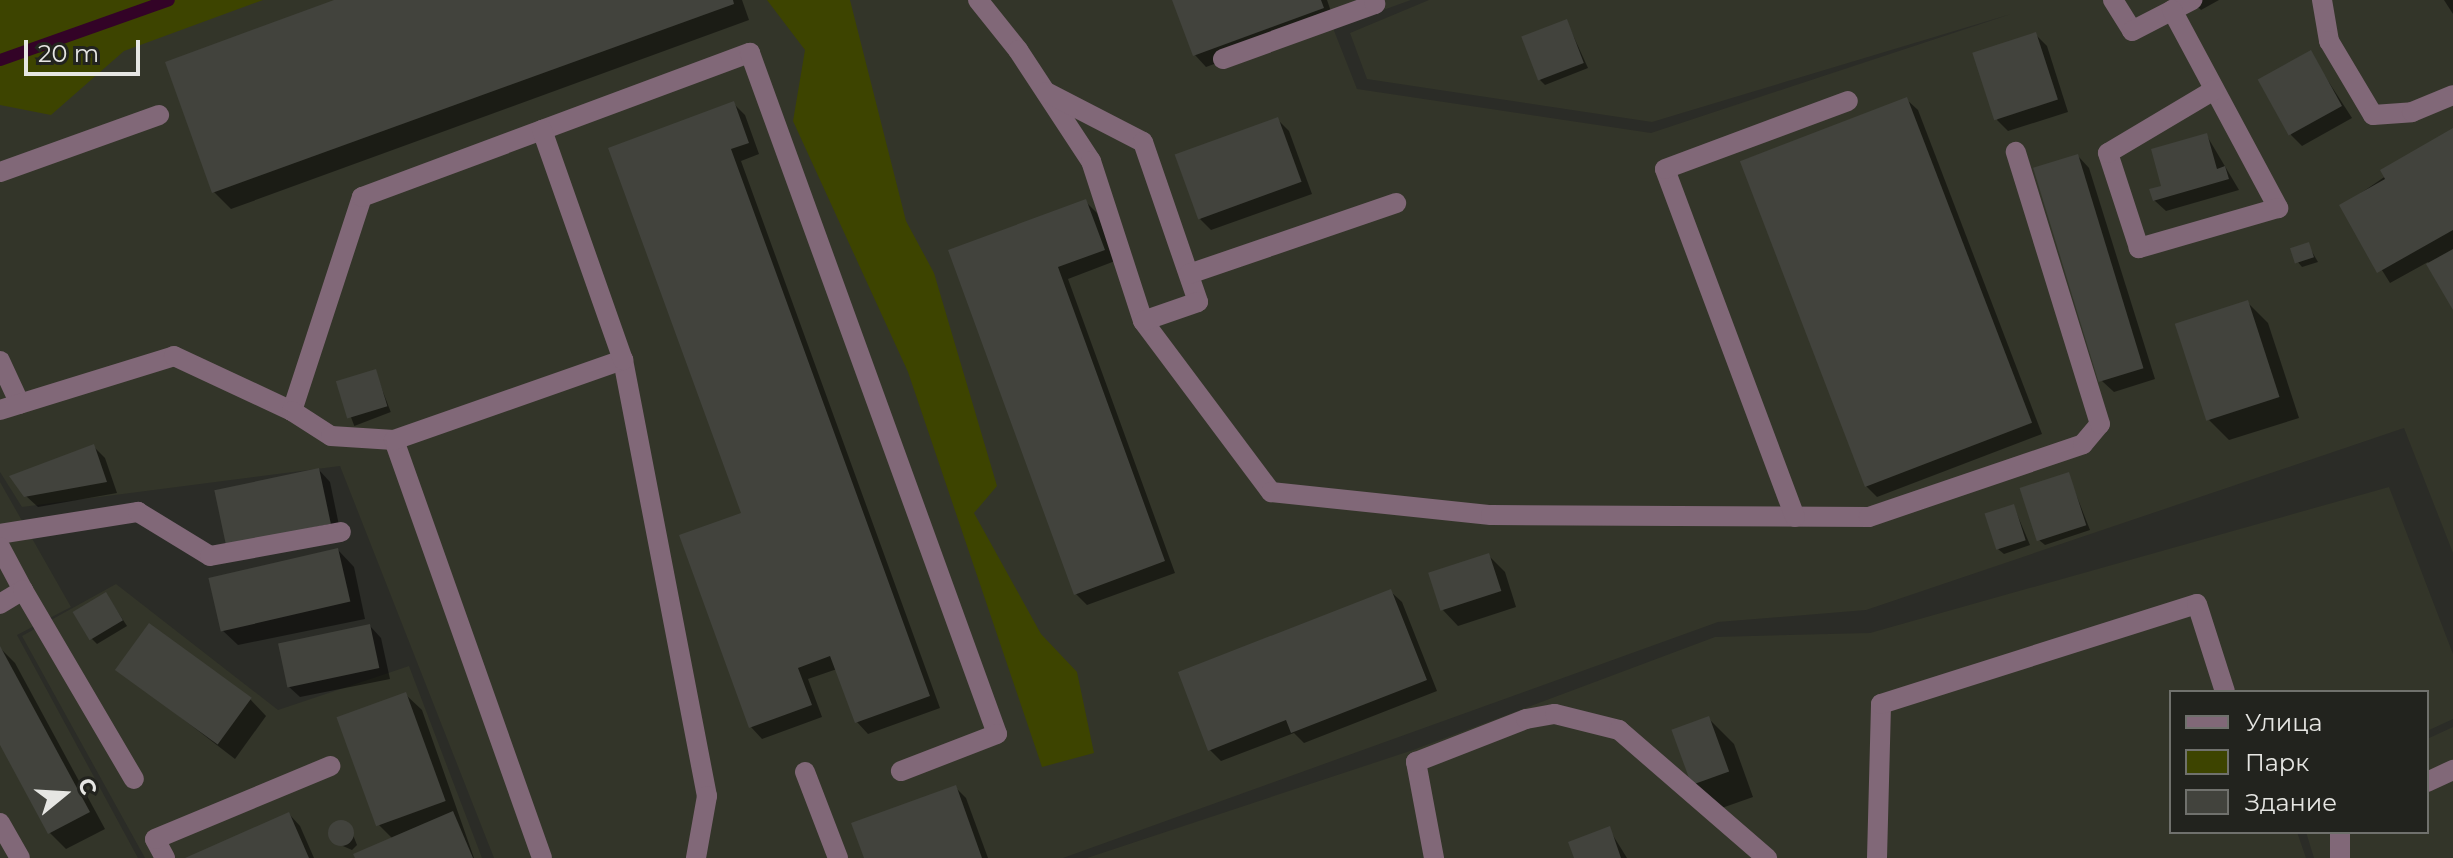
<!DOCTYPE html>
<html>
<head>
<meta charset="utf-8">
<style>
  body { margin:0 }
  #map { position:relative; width:2453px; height:858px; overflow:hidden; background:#2b2c27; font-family:Montserrat,sans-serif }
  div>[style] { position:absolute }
  .built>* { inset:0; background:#333529 }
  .green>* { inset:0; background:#3d4400 }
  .shadow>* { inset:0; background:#0007; transform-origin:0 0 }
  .stream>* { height:12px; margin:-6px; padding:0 6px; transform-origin:6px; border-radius:6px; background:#330327 }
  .building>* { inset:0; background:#42433d; transform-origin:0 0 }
  .round { border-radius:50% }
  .minor>* { height:20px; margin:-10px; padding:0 10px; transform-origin:10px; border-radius:10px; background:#816878 }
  span { translate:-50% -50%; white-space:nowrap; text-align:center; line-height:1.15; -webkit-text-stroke:6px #22231e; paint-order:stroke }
  .legend { position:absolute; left:2169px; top:690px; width:260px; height:144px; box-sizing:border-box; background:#22231e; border:2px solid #70716d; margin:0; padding:10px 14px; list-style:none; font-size:24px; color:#e6e6e3 }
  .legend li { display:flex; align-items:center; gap:16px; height:40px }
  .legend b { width:40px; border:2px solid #70716d }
  .north { position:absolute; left:24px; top:754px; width:80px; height:80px; -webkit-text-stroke:6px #22231e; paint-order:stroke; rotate:72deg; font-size:22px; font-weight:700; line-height:32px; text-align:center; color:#e6e6e3 }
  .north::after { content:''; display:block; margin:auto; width:28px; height:36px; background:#e6e6e3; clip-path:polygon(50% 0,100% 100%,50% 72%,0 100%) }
  .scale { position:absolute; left:24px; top:40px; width:116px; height:36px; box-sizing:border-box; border:4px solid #e6e6e3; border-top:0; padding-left:10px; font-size:24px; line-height:28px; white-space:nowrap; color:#e6e6e3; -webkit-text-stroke:6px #22231e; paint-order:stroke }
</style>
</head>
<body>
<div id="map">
  <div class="built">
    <div style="clip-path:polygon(208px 0,1411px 0,1333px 28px,1357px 89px,1651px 133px,2011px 14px,1652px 122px,1367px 79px,1350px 33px,1429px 0,2453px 0,2453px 553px,2404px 428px,1866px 610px,1718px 622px,1063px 858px,494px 858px,340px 466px,22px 507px,0 472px,0 76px)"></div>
    <div style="clip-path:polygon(0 482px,71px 607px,17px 635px,138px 858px,0 858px)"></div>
    <div style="clip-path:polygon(2389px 487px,2453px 654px,2453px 719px,2427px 731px,2427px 692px,2171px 692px,2171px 832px,2297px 832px,2306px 858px,1087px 858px,1413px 750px,1715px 637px,1870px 633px)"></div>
    <div style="clip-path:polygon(116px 584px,278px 710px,409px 666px,482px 858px,145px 858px,22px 636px)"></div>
    <div style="clip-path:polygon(2453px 727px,2453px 858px,2314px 858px,2306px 832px,2427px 832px,2427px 739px)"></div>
  </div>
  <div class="green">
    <div style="clip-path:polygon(0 0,263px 0,124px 51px,51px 115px,0 105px)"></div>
    <div style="clip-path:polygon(767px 0,850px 0,906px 221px,934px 273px,997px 486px,974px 513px,1041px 634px,1077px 672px,1094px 753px,1042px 767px,908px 372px,793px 121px,805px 50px)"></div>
  </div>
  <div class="shadow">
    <div style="clip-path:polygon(340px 0,742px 0,749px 20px,231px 209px,214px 192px)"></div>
    <div style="clip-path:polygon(1174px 0,1327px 0,1334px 20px,1206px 67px,1195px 55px)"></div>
    <div style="clip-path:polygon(2191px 0,2219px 0,2201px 10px)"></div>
    <div style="clip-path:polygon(2444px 0,2453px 0,2453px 14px)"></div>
    <div style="clip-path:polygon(1567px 22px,1588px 68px,1545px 85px,1540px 80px)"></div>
    <div style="clip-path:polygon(2035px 34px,2047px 46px,2068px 112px,2008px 131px,1997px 120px)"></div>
    <div style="clip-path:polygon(2310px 53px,2352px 118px,2302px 146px,2291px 135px)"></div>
    <div style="clip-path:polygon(1906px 99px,1918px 110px,2042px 434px,1877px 497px,1865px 485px,1742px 161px)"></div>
    <div style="clip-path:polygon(734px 104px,745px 115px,759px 154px,741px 161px,940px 708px,868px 734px,857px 722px,837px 669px,808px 679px,822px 717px,762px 739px,751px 727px,744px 514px,610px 149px)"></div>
    <div style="clip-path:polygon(1278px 120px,1289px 131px,1312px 194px,1211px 230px,1200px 219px)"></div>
    <div style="clip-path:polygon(2453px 130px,2453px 306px,2428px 262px,2390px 283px,2342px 206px)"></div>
    <div style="clip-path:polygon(2207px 136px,2239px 190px,2166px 211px,2154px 200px)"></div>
    <div style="clip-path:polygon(2078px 156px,2089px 168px,2155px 379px,2114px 392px,2102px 381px)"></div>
    <div style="clip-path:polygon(1086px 202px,1097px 213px,1115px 261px,1068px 279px,1175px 573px,1087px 605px,1076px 594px,950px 251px)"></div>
    <div style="clip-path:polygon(2308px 245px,2318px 262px,2302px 267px,2297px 261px)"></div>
    <div style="clip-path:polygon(2247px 302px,2268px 323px,2299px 418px,2229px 440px,2209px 420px)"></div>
    <div style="left:375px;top:371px;width:44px;height:39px;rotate:69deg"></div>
    <div style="clip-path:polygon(94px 447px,105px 458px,117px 493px,38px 507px,26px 496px)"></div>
    <div style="clip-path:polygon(319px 470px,330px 482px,341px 535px,240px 557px)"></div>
    <div style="clip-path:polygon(2068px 474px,2090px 530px,2045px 545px,2039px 540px)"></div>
    <div style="clip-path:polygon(2014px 507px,2030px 545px,2004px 554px,1998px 549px)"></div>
    <div style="clip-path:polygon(338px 550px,354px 567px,365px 619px,238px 645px,221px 629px)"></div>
    <div style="clip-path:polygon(1489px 556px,1505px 572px,1516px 607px,1458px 626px,1442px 609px)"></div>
    <div style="clip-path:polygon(1390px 591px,1402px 602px,1437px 691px,1304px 743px,1294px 733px,1221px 761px,1210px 750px)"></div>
    <div style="clip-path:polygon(106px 594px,127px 626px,97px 644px,92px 639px)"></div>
    <div style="clip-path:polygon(370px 626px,381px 638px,390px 679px,300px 697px,288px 686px)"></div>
    <div style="clip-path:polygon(0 648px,15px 663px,105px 829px,66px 849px,50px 833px,0 741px)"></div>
    <div style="clip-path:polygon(118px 669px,250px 699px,266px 716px,235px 759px)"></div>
    <div style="clip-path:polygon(405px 694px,422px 710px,474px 858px,357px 858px,393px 839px,379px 825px)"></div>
    <div style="clip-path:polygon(1709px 719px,1734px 744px,1753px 797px,1719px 809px,1693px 784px)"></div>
    <div style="clip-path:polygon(955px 787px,966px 798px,988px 858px,866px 858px)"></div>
    <div style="clip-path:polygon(289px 814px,300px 826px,314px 858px,190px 858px)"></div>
    <div style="clip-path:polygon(349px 825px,357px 845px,352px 850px,336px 843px,333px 827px)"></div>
    <div style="clip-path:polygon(1609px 829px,1627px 858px,1576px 858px)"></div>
  </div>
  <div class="stream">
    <div style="left:0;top:60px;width:179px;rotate:-19.5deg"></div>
  </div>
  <div class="building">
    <div style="clip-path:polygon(334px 0,733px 0,734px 4px,212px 193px,165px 62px)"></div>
    <div style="clip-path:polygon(1172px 0,1321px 0,1324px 8px,1193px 56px)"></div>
    <div style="left:1567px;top:19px;width:47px;height:49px;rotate:69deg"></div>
    <div style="left:2036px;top:32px;width:71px;height:67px;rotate:72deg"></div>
    <div style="left:2311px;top:50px;width:64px;height:61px;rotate:61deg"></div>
    <div style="left:1907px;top:97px;width:349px;height:179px;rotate:69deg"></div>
    <div style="clip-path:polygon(734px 101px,749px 143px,731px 149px,930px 696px,855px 723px,830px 656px,798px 668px,812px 705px,749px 728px,679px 535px,741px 513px,608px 148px)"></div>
    <div style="left:1278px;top:117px;width:69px;height:110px;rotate:70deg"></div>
    <div style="clip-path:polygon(2453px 128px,2453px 230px,2377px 273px,2339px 205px,2385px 179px,2380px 170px)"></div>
    <div style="clip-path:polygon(2207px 133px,2217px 169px,2225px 166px,2229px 179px,2153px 201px,2149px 189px,2161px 186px,2151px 149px)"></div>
    <div style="left:2078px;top:154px;width:224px;height:47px;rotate:73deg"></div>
    <div style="clip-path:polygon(1086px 199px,1105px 250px,1058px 267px,1165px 561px,1074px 595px,948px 250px)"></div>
    <div style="left:2309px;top:242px;width:16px;height:20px;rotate:72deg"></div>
    <div style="clip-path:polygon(2453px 249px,2453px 310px,2426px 264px)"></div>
    <div style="left:2248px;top:300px;width:102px;height:77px;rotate:72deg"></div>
    <div style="left:376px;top:369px;width:39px;height:42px;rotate:73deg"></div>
    <div style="clip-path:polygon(94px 444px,107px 482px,24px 497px,9px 476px)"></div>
    <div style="left:319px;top:468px;width:57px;height:107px;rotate:78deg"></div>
    <div style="left:2069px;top:472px;width:56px;height:52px;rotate:72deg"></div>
    <div style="left:2014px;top:504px;width:38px;height:31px;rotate:72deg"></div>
    <div style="left:338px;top:548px;width:55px;height:133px;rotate:77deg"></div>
    <div style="left:1489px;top:553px;width:40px;height:64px;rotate:72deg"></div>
    <div style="clip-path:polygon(1391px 589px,1427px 680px,1291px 733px,1286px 720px,1208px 751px,1178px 672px)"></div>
    <div style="left:106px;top:592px;width:33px;height:39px;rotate:59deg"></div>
    <div style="left:149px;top:623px;width:127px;height:58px;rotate:36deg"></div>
    <div style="left:370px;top:624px;width:45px;height:94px;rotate:78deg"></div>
    <div style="clip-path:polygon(0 646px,90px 812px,48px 834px,0 745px)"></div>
    <div style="left:406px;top:692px;width:116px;height:74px;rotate:70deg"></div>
    <div style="left:1709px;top:716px;width:59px;height:40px;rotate:70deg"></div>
    <div style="clip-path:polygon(956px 785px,982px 858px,864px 858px,851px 823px)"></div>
    <div style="clip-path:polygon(453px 811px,473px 858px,355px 858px,353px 854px)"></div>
    <div style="clip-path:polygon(289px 812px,309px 858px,185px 858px)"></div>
    <div class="round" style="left:328px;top:820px;width:26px;height:26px"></div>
    <div style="clip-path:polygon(1610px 826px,1621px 858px,1574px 858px,1568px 842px)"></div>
  </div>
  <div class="minor">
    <div style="left:978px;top:0;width:64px;rotate:51.3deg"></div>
    <div style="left:1018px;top:50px;width:133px;rotate:56.7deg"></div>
    <div style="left:1091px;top:161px;width:168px;rotate:72deg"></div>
    <div style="left:1143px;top:321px;width:214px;rotate:53.2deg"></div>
    <div style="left:1271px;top:492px;width:221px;rotate:6deg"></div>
    <div style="left:1491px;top:515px;width:378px;rotate:0.3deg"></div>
    <div style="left:1869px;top:517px;width:226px;rotate:-18.8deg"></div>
    <div style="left:2083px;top:444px;width:26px;rotate:-50deg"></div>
    <div style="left:2100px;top:424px;width:285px;rotate:-107.2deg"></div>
    <div style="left:2113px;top:0;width:36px;rotate:58deg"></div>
    <div style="left:2132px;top:31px;width:68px;rotate:-27.3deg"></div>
    <div style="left:2322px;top:0;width:42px;rotate:80.3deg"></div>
    <div style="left:2329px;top:41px;width:86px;rotate:59.3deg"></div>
    <div style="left:2373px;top:115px;width:39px;rotate:-4deg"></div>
    <div style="left:2412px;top:112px;width:44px;rotate:-22.5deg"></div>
    <div style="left:2172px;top:10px;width:225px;rotate:61.8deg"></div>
    <div style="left:2278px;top:208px;width:145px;rotate:163.9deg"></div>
    <div style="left:2139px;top:248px;width:100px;rotate:-108.1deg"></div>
    <div style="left:2108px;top:153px;width:123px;rotate:-30.7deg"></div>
    <div style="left:1223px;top:59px;width:162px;rotate:-19.9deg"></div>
    <div style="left:1375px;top:4px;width:4px;rotate:-104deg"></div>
    <div style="left:1046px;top:92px;width:109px;rotate:27.3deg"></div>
    <div style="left:1143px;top:142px;width:169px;rotate:71deg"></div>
    <div style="left:1198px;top:302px;width:58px;rotate:160.9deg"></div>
    <div style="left:0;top:172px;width:169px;rotate:-19.7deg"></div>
    <div style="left:1189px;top:274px;width:219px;rotate:-18.9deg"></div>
    <div style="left:623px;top:360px;width:444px;rotate:79.1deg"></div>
    <div style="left:707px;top:796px;width:63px;rotate:100.1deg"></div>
    <div style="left:0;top:361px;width:47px;rotate:65.1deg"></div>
    <div style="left:0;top:410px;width:182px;rotate:-17.2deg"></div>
    <div style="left:174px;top:356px;width:130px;rotate:25deg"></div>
    <div style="left:292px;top:411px;width:225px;rotate:-71.9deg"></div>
    <div style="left:362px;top:197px;width:414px;rotate:-20.4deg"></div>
    <div style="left:750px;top:53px;width:724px;rotate:70.06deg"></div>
    <div style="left:997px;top:734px;width:103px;rotate:158.9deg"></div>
    <div style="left:292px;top:411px;width:46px;rotate:32.7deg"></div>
    <div style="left:331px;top:436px;width:63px;rotate:3.6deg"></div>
    <div style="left:394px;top:440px;width:443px;rotate:70.5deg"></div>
    <div style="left:394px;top:440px;width:243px;rotate:-19.3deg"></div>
    <div style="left:623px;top:360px;width:244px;rotate:-109.4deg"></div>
    <div style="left:1795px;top:517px;width:371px;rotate:-110.5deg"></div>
    <div style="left:1665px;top:169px;width:195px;rotate:-20.4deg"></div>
    <div style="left:0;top:534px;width:140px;rotate:-9.1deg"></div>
    <div style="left:138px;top:512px;width:84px;rotate:31.4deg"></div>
    <div style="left:210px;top:556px;width:133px;rotate:-10.4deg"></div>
    <div style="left:0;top:547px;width:49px;rotate:61.9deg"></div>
    <div style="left:23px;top:590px;width:27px;rotate:149deg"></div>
    <div style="left:23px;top:590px;width:219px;rotate:59.6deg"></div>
    <div style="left:805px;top:772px;width:92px;rotate:69deg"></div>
    <div style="left:2427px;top:782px;width:29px;rotate:-25deg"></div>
    <div style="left:0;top:823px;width:40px;rotate:60.3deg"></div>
    <div style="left:165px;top:858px;width:21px;rotate:-118deg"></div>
    <div style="left:155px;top:839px;width:190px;rotate:-22.6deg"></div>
    <div style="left:1434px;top:858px;width:98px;rotate:-100.6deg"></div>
    <div style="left:1416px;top:762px;width:118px;rotate:-21.4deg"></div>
    <div style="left:1526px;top:719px;width:29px;rotate:-10deg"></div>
    <div style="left:1555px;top:714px;width:66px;rotate:14deg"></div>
    <div style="left:1619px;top:730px;width:196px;rotate:40.9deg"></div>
    <div style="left:1877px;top:858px;width:154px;rotate:-88.5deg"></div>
    <div style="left:1881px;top:704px;width:331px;rotate:-17.6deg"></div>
    <div style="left:2197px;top:604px;width:92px;rotate:72.3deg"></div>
    <div style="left:2340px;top:858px;width:26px;rotate:-90deg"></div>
  </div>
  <ul class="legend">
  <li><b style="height:10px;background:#816878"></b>Улица</li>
  <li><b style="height:22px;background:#3d4400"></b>Парк</li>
  <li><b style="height:22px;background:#42433d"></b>Здание</li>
  </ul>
  <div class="north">С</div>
  <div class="scale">20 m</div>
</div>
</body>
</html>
